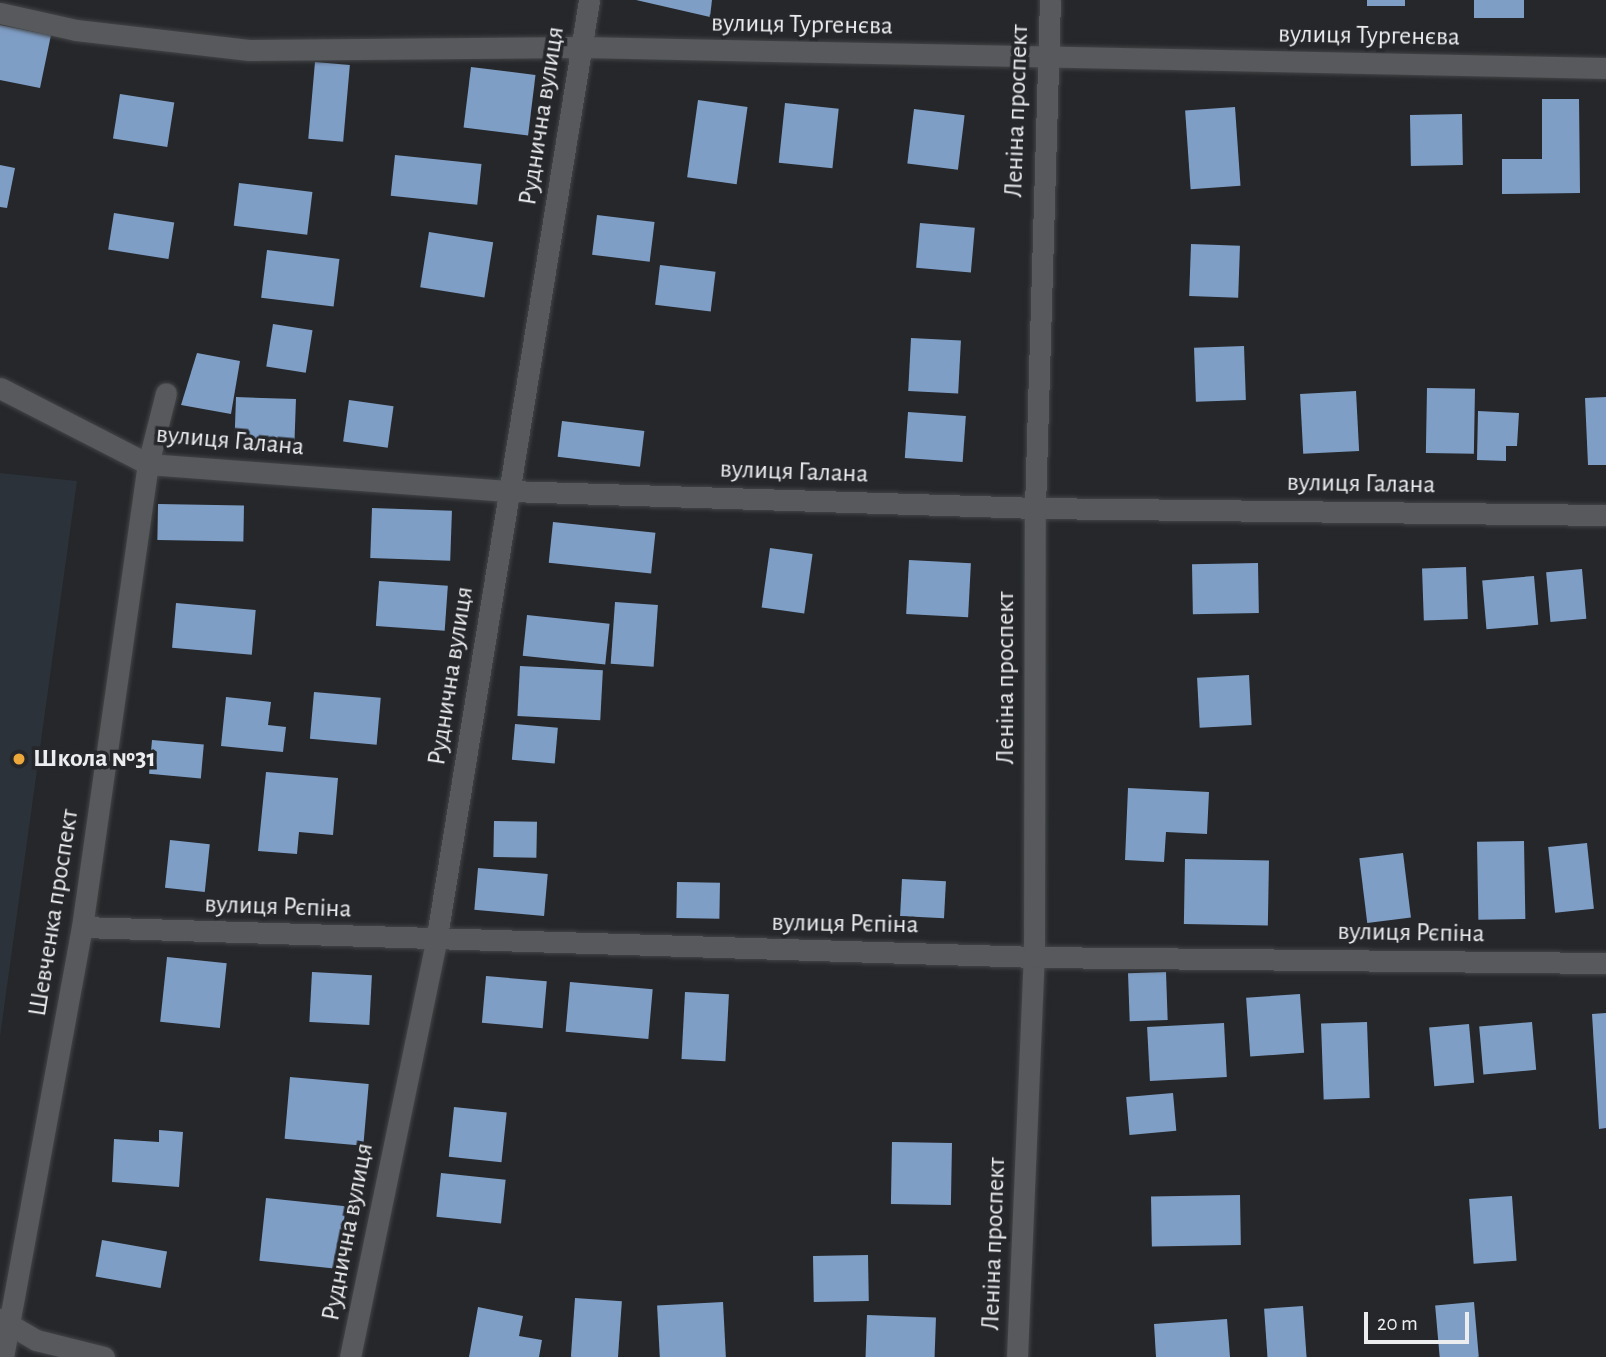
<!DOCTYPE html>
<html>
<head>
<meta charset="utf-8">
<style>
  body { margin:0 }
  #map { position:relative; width:1606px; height:1357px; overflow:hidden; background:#25272a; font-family:"Alegreya Sans",sans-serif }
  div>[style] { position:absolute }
  .built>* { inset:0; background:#2c3239 }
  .building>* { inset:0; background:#7f9ec6; transform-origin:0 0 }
  .roads { filter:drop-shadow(0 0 2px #434547) drop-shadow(0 0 2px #434547) }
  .minor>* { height:21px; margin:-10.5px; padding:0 10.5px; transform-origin:10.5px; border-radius:10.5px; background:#57595c }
  .dots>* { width:19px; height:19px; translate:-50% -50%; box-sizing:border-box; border:4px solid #25272a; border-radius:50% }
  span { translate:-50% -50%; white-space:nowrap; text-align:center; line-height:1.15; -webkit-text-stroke:7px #25272a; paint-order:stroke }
  .street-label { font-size:26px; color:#ebedef }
  .poi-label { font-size:26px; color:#ebedef; font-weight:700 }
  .left { translate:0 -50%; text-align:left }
  .scale { position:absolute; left:1364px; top:1312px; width:105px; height:32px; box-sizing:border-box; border:4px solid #ebedef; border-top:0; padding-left:9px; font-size:21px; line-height:24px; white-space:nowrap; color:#ebedef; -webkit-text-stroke:5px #25272a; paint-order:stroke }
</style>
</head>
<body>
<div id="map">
  <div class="built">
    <div style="clip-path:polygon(0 473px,77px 481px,0 1037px)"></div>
  </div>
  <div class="building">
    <div style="clip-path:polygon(636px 0,712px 0,710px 17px)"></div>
    <div style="left:1367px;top:0;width:38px;height:6px"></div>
    <div style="left:1474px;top:0;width:50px;height:18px"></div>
    <div style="clip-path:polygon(0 25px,51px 35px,40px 88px,0 80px)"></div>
    <div style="left:315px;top:62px;width:35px;height:77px;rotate:5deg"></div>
    <div style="left:471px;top:67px;width:65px;height:61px;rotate:7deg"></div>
    <div style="left:120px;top:94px;width:55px;height:45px;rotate:9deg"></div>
    <div style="clip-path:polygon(1542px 99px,1579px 99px,1580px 193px,1502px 194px,1502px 159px,1542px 159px)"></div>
    <div style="left:698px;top:100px;width:50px;height:78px;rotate:8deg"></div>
    <div style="left:785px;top:103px;width:54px;height:60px;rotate:6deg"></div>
    <div style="left:1235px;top:107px;width:79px;height:50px;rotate:86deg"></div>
    <div style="left:914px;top:109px;width:51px;height:55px;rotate:7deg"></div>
    <div style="left:1462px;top:114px;width:51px;height:52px;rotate:89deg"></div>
    <div style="left:395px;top:155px;width:87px;height:41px;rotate:6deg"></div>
    <div style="clip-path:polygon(0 165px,15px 168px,7px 208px,0 207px)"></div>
    <div style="left:239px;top:183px;width:74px;height:43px;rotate:7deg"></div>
    <div style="left:114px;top:213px;width:61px;height:37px;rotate:9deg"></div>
    <div style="left:597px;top:215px;width:58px;height:40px;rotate:7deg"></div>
    <div style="left:920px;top:223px;width:55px;height:45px;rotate:5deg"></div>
    <div style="left:429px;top:232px;width:65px;height:56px;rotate:9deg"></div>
    <div style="left:1191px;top:244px;width:49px;height:52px;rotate:2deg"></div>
    <div style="left:267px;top:250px;width:73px;height:48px;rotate:7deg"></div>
    <div style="left:660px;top:265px;width:56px;height:40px;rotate:7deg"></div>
    <div style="left:273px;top:324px;width:40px;height:43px;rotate:9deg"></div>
    <div style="left:911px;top:338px;width:50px;height:53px;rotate:3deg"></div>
    <div style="left:1244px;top:346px;width:54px;height:50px;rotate:88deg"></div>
    <div style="clip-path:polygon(197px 353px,240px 361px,231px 414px,181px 405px)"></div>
    <div style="left:1427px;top:388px;width:48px;height:65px;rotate:1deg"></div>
    <div style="left:1356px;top:391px;width:60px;height:56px;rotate:87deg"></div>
    <div style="left:236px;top:397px;width:60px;height:42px;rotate:2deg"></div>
    <div style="clip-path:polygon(1606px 397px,1606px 465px,1588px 465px,1585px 398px)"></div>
    <div style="left:349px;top:400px;width:45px;height:42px;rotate:8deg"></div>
    <div style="clip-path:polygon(1478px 411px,1519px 413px,1517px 446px,1506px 446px,1506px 461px,1477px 460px)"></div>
    <div style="left:908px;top:412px;width:58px;height:46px;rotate:4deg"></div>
    <div style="left:562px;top:421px;width:83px;height:36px;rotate:7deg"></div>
    <div style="left:158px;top:504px;width:86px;height:36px;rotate:1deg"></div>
    <div style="left:372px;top:508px;width:80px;height:50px;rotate:2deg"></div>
    <div style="left:553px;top:522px;width:103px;height:41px;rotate:6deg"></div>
    <div style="left:770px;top:548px;width:43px;height:60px;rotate:8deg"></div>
    <div style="left:909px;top:560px;width:62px;height:54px;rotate:3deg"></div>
    <div style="left:1258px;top:563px;width:50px;height:66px;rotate:89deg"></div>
    <div style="left:1466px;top:567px;width:52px;height:44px;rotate:88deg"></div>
    <div style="left:1582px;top:569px;width:50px;height:36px;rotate:85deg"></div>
    <div style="left:1534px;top:576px;width:49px;height:52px;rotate:85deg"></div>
    <div style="left:379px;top:581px;width:69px;height:45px;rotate:4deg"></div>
    <div style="left:615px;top:602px;width:43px;height:62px;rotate:4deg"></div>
    <div style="left:176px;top:603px;width:80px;height:45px;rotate:5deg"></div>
    <div style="left:527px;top:615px;width:83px;height:41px;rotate:6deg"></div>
    <div style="left:520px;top:666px;width:83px;height:50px;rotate:3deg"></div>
    <div style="left:1249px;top:675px;width:50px;height:52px;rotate:87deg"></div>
    <div style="left:314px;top:692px;width:67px;height:47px;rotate:5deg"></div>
    <div style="clip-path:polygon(226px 697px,271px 702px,268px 725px,286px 727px,283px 752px,221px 746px)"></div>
    <div style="left:515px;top:724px;width:43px;height:36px;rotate:5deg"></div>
    <div style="left:152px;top:740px;width:52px;height:34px;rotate:5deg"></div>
    <div style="clip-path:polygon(266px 772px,338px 778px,333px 835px,299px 832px,297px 854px,258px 851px)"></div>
    <div style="clip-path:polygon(1128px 788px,1209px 792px,1207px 834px,1166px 832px,1164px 862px,1125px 860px)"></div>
    <div style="left:494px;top:821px;width:43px;height:36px;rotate:1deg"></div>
    <div style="left:170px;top:840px;width:40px;height:48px;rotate:6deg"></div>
    <div style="left:1524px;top:841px;width:78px;height:47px;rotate:89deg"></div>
    <div style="left:1587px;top:843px;width:66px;height:39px;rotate:84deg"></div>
    <div style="left:1403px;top:853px;width:65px;height:44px;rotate:83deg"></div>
    <div style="left:1185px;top:859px;width:84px;height:65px;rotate:1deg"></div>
    <div style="left:478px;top:868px;width:70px;height:42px;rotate:5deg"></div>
    <div style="left:902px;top:879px;width:44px;height:37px;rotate:3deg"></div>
    <div style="left:677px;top:882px;width:43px;height:36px;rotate:1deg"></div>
    <div style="left:167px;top:957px;width:60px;height:65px;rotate:6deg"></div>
    <div style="left:312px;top:972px;width:60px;height:50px;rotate:3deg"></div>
    <div style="left:1166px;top:972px;width:48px;height:38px;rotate:88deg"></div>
    <div style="left:486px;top:976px;width:61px;height:47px;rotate:5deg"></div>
    <div style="left:570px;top:982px;width:83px;height:50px;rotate:5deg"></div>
    <div style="left:685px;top:992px;width:44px;height:67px;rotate:3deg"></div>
    <div style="left:1300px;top:994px;width:59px;height:54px;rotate:86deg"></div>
    <div style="clip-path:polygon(1606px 1013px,1606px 1128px,1599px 1129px,1592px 1014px)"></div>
    <div style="left:1367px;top:1022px;width:76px;height:46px;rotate:88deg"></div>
    <div style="left:1532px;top:1022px;width:48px;height:53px;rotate:85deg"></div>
    <div style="left:1224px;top:1023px;width:54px;height:77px;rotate:87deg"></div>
    <div style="left:1469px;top:1024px;width:59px;height:40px;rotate:85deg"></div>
    <div style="left:290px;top:1077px;width:79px;height:62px;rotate:5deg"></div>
    <div style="left:1173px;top:1093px;width:38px;height:47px;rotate:85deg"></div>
    <div style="left:454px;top:1107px;width:53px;height:50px;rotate:6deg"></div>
    <div style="clip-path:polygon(159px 1130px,183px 1132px,179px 1187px,112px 1182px,114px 1139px,159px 1142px)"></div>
    <div style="left:892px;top:1142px;width:60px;height:62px;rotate:1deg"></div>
    <div style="left:441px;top:1173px;width:65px;height:44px;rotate:6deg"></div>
    <div style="left:1240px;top:1195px;width:50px;height:89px;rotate:89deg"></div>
    <div style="left:1512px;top:1196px;width:65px;height:43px;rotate:86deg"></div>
    <div style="left:266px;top:1198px;width:80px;height:63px;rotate:6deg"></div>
    <div style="left:102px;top:1240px;width:66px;height:37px;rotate:10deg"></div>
    <div style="left:868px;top:1255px;width:46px;height:55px;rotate:89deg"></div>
    <div style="left:575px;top:1298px;width:47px;height:59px;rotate:4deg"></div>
    <div style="left:723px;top:1302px;width:55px;height:66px;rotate:87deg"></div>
    <div style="left:1474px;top:1302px;width:55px;height:39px;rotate:85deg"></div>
    <div style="left:1303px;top:1306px;width:51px;height:39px;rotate:86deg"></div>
    <div style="clip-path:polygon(478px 1307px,523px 1316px,519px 1336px,542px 1340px,539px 1357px,469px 1357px)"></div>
    <div style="left:867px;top:1315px;width:69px;height:42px;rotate:2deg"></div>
    <div style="clip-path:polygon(1227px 1319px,1230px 1357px,1156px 1357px,1154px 1324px)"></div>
  </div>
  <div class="roads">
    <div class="minor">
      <div style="left:0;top:13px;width:78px;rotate:12.6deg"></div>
      <div style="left:76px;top:30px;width:174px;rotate:6.6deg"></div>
      <div style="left:249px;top:50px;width:333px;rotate:-0.5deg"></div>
      <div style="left:582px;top:47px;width:1024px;rotate:1.17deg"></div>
      <div style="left:0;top:388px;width:166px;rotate:27.2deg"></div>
      <div style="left:148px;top:464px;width:363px;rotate:4.3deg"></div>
      <div style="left:510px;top:491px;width:525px;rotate:1.85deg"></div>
      <div style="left:1035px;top:508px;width:571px;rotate:0.7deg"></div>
      <div style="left:82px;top:927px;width:952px;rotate:1.8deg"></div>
      <div style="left:1034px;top:957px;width:572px;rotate:0.6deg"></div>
      <div style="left:0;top:1319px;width:42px;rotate:30.3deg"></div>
      <div style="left:36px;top:1340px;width:70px;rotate:14deg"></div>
      <div style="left:3px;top:1357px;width:437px;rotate:-79.6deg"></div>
      <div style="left:82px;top:927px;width:468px;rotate:-81.9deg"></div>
      <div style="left:148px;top:464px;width:73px;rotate:-75.8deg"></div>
      <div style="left:350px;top:1357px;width:424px;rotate:-78.3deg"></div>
      <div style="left:436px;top:942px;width:954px;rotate:-80.77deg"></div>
      <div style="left:1017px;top:1357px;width:400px;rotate:-87.6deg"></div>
      <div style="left:1034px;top:957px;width:449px;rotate:-89.9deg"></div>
      <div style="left:1035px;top:508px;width:508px;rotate:-88.31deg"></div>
    </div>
  </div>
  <div class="dots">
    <div style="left:19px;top:759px;background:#eda83b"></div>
  </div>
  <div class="street-label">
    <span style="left:802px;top:25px;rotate:1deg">вулиця Тургенєва</span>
    <span style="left:1369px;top:36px;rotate:1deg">вулиця Тургенєва</span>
    <span style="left:1017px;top:111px;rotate:-88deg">Леніна проспект</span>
    <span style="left:542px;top:116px;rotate:-81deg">Руднична вулиця</span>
    <span style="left:230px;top:441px;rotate:5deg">вулиця Галана</span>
    <span style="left:794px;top:472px;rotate:2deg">вулиця Галана</span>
    <span style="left:1361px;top:484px;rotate:1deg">вулиця Галана</span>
    <span style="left:451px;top:676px;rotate:-81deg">Руднична вулиця</span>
    <span style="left:1006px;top:678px;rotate:-90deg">Леніна проспект</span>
    <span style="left:278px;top:907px;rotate:2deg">вулиця Рєпіна</span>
    <span style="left:54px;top:913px;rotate:-81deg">Шевченка проспект</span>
    <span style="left:845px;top:924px;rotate:1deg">вулиця Рєпіна</span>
    <span style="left:1411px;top:933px;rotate:1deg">вулиця Рєпіна</span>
    <span style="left:348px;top:1232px;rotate:-79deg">Руднична вулиця</span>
    <span style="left:994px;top:1244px;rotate:-88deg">Леніна проспект</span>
  </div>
  <div class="poi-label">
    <span class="left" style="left:33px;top:759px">Школа №31</span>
  </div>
  <div class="scale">20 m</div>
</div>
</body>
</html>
